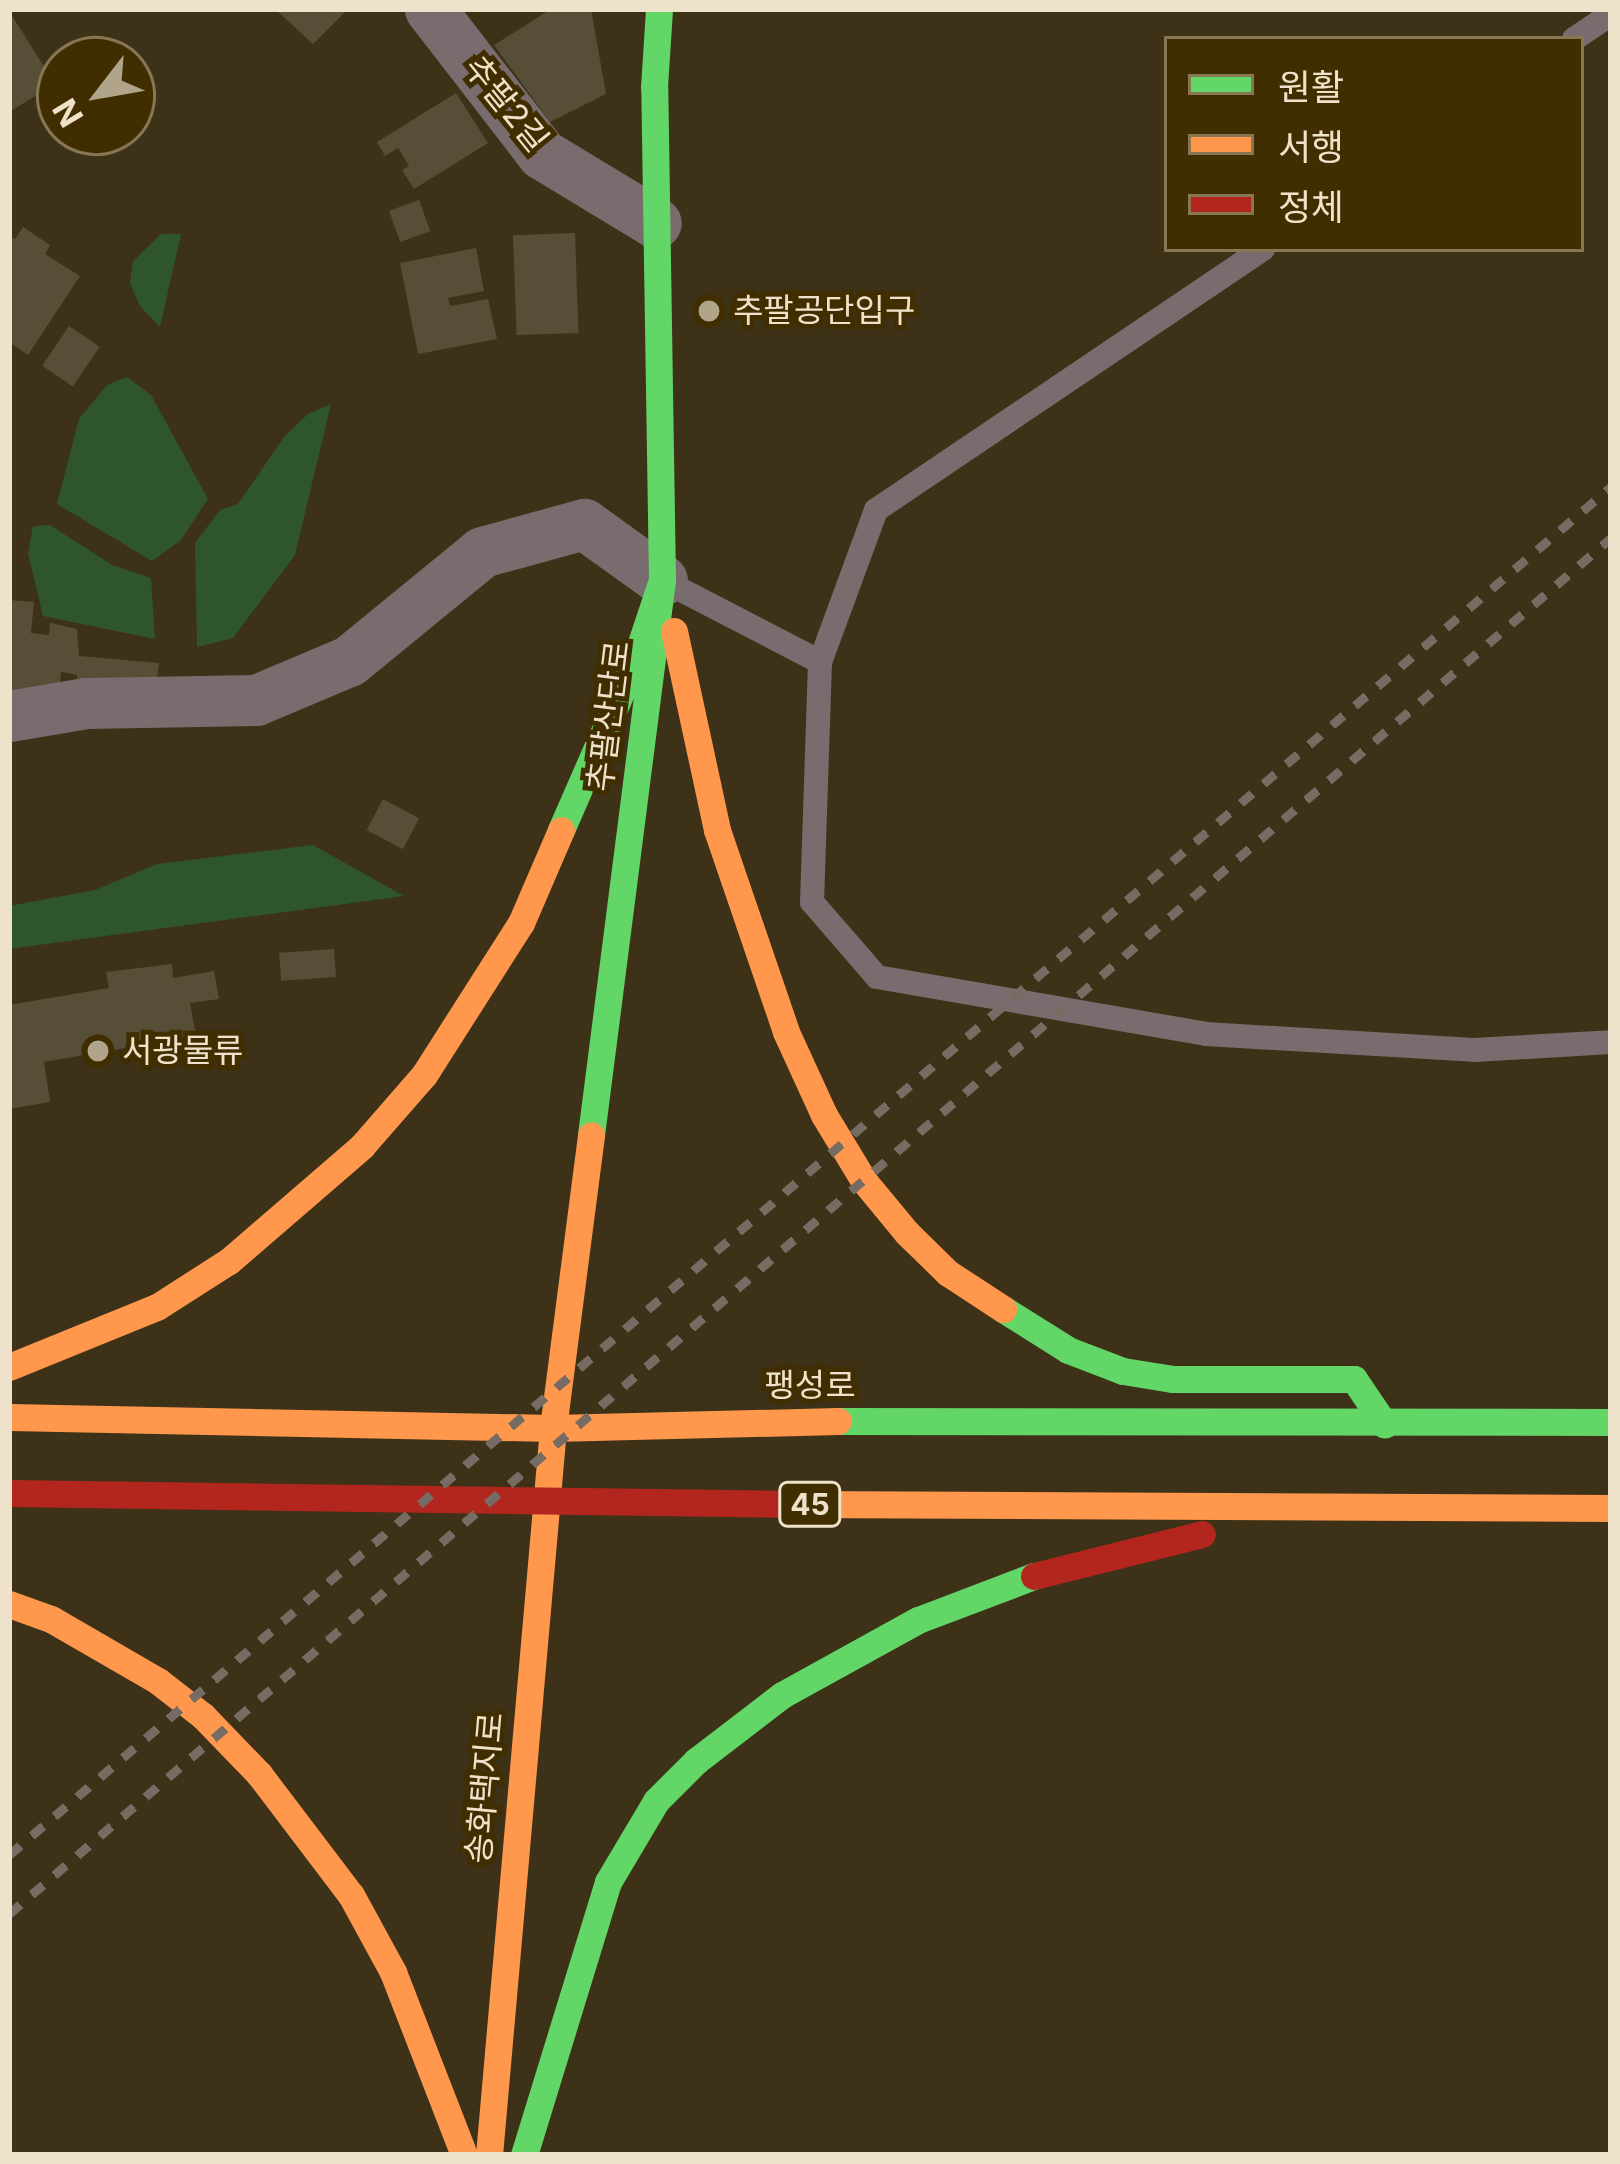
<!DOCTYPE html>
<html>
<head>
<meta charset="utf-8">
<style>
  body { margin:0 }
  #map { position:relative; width:1620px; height:2164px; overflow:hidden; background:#3d3217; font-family:Inter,"Noto Sans KR",sans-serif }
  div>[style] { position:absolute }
  .green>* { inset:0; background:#2f562a }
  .building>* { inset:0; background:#564e36; transform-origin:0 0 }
  .lane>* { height:24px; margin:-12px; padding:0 12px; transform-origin:12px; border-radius:12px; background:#786c6e }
  .street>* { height:51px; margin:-25.5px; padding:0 25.5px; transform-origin:25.5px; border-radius:25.5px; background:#786c6e }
  .fast>* { height:27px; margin:-13.5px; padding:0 13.5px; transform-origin:13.5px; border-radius:13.5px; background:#63d668 }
  .slow>* { height:27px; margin:-13.5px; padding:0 13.5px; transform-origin:13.5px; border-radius:13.5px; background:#ff974d }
  .jam>* { height:27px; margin:-13.5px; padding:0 13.5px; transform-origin:13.5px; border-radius:13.5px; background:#b3261e }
  .rail>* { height:9px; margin-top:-4.5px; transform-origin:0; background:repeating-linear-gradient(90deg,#766c64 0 15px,transparent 0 30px) }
  .dots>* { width:33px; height:33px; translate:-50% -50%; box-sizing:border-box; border:6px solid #412e00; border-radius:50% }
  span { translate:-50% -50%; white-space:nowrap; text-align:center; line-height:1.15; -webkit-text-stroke:10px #412e00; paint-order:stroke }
  .shield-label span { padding:3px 9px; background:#412e00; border:3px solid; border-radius:9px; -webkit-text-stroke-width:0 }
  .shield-label { font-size:30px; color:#eee2ca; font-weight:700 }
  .street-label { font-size:33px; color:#eee2ca }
  .poi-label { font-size:33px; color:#eee2ca }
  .left { translate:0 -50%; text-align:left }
  .frame { position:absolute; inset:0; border:12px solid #eee2ca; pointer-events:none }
  .legend { position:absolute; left:1164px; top:36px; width:420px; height:216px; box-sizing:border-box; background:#412e00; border:3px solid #867651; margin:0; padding:15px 21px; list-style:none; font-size:36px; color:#eee2ca }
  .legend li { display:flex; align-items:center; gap:24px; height:60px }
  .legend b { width:60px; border:3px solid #867651 }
  .north { position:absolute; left:36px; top:36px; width:120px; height:120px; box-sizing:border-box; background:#412e00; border:3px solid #867651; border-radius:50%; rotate:239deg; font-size:33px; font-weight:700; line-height:48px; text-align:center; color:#eee2ca }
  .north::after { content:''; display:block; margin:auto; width:42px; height:54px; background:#b0a48b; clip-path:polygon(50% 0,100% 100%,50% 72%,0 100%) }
</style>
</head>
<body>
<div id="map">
  <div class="green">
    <div style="clip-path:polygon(161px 234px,181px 234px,160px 327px,140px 306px,130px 283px,133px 261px)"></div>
    <div style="clip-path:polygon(127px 377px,151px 395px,208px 499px,181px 540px,152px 561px,57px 504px,79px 419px,107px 385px)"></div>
    <div style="clip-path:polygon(331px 404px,295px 555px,233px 638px,197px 647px,195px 543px,220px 510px,238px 504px,284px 437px,308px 414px)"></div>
    <div style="clip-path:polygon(50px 525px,112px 565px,151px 578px,155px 639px,43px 616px,28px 553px,33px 526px)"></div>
    <div style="clip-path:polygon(313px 845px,404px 896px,9px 949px,9px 906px,95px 890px,157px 864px)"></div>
  </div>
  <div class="building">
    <div style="clip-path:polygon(275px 9px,348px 9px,313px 44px)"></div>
    <div style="clip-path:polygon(591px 9px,606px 94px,550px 122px,494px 45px,548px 11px)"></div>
    <div style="clip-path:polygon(9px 11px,55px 84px,9px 112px)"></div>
    <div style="clip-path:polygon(456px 93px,488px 143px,414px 189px,402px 170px,409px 166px,398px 148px,385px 156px,377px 142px)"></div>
    <div style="left:419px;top:200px;width:33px;height:32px;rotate:70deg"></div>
    <div style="clip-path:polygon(23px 227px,50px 245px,45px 254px,80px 276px,28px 355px,9px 342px,9px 236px,15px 239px)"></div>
    <div style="left:575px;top:233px;width:100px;height:62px;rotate:88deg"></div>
    <div style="clip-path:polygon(476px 248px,484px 291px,448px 298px,450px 306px,488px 299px,497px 339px,418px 354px,400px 263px)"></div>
    <div style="left:69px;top:326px;width:37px;height:48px;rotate:34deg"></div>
    <div style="clip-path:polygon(9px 600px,34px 602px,31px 633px,49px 635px,50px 623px,77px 629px,79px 656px,159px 663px,156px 689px,77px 681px,77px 675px,61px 672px,58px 700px,9px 704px)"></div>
    <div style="left:383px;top:799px;width:41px;height:35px;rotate:28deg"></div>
    <div style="left:334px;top:949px;width:28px;height:55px;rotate:86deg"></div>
    <div style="clip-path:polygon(172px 964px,173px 978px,214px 971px,219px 999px,190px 1003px,196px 1036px,44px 1062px,50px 1102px,9px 1109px,9px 1005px,109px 988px,106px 972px)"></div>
  </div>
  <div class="lane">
    <div style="left:1574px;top:39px;width:45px;rotate:-34deg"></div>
    <div style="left:1263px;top:249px;width:467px;rotate:146deg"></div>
    <div style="left:876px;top:510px;width:162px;rotate:110.2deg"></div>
    <div style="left:820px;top:662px;width:240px;rotate:91.9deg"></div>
    <div style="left:812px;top:902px;width:99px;rotate:49.1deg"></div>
    <div style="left:877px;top:977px;width:334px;rotate:9.8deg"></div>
    <div style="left:1206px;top:1034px;width:268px;rotate:3.4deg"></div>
    <div style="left:1474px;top:1050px;width:137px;rotate:-3.3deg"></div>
    <div style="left:664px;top:581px;width:176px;rotate:27.4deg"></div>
  </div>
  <div class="street">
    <div style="left:430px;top:9px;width:183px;rotate:52.3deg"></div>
    <div style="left:542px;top:154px;width:133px;rotate:31.2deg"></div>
    <div style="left:9px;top:716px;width:78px;rotate:-9.6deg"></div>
    <div style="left:86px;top:703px;width:170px;rotate:-1deg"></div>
    <div style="left:256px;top:700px;width:101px;rotate:-22.8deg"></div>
    <div style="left:349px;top:661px;width:172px;rotate:-39.3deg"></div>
    <div style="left:482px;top:552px;width:106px;rotate:-15.4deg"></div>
    <div style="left:584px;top:524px;width:96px;rotate:35.7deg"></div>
  </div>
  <div class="fast">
    <div style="left:561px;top:830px;width:188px;rotate:-66.4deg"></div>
    <div style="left:636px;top:658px;width:82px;rotate:-71.6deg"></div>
    <div style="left:591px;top:1135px;width:560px;rotate:-82.71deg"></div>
    <div style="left:662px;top:580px;width:493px;rotate:-90.9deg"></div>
    <div style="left:654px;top:87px;width:78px;rotate:-86.3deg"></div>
    <div style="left:1003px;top:1309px;width:77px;rotate:32.2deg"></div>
    <div style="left:1068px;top:1350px;width:59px;rotate:20.9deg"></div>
    <div style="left:1123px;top:1371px;width:51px;rotate:9.1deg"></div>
    <div style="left:1173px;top:1379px;width:181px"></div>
    <div style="left:1354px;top:1379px;width:55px;rotate:56deg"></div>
    <div style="left:838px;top:1421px;width:773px;rotate:0.07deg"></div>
    <div style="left:524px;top:2155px;width:286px;rotate:-72.9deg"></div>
    <div style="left:608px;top:1882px;width:94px;rotate:-59.3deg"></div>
    <div style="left:656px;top:1801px;width:57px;rotate:-45deg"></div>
    <div style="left:696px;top:1761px;width:108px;rotate:-37.5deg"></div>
    <div style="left:782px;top:1695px;width:155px;rotate:-28.9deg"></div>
    <div style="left:918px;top:1620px;width:124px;rotate:-20.8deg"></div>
  </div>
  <div class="slow">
    <div style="left:674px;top:631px;width:204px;rotate:77.8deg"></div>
    <div style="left:717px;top:830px;width:213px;rotate:71.1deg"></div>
    <div style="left:786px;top:1032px;width:91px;rotate:65.4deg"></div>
    <div style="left:824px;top:1115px;width:77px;rotate:58.8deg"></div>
    <div style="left:864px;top:1181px;width:67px;rotate:50.4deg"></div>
    <div style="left:907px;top:1233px;width:57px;rotate:44.3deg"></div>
    <div style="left:948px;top:1273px;width:66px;rotate:33.2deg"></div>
    <div style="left:9px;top:1367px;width:160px;rotate:-22.1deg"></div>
    <div style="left:157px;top:1307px;width:85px;rotate:-32.6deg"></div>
    <div style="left:229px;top:1261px;width:176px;rotate:-40.8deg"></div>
    <div style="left:362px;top:1146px;width:94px;rotate:-48.9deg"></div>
    <div style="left:424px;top:1075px;width:180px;rotate:-57.5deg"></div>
    <div style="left:521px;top:923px;width:101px;rotate:-66.7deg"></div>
    <div style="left:9px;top:1417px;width:544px;rotate:1.16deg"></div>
    <div style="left:553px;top:1428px;width:285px;rotate:-1.4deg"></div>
    <div style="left:797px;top:1504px;width:814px;rotate:0.28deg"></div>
    <div style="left:9px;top:1604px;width:45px;rotate:19.7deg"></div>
    <div style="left:51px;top:1619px;width:124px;rotate:30.1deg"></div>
    <div style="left:158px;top:1681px;width:57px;rotate:37.9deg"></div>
    <div style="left:203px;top:1716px;width:81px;rotate:46deg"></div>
    <div style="left:259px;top:1774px;width:152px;rotate:52.8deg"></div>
    <div style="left:351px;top:1895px;width:88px;rotate:61.4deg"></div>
    <div style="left:393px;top:1972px;width:196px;rotate:68.8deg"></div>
    <div style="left:489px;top:2155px;width:730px;rotate:-84.97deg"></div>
    <div style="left:553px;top:1428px;width:295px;rotate:-82.6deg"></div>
  </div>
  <div class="jam">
    <div style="left:9px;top:1493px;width:788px;rotate:0.8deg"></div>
    <div style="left:1034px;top:1576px;width:173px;rotate:-14deg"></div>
  </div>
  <div class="rail">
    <div style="left:9px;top:1855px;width:2107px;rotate:-40.5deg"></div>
    <div style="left:9px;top:1914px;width:2112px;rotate:-40.66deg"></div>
  </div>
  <div class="dots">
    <div style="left:709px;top:311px;background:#b0a48b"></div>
    <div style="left:98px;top:1051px;background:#b0a48b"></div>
  </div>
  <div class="shield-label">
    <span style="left:810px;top:1504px">45</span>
  </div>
  <div class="street-label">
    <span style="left:506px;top:104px;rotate:51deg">추팔2길</span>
    <span style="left:609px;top:716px;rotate:-83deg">추팔산단로</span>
    <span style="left:810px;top:1386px">팽성로</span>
    <span style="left:485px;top:1788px;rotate:-85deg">송화택지로</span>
  </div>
  <div class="poi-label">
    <span class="left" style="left:733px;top:311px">추팔공단입구</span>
    <span class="left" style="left:122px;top:1051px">서광물류</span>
  </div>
  <div class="frame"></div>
  <ul class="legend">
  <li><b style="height:15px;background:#63d668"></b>원활</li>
  <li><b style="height:15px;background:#ff974d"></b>서행</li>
  <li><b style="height:15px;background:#b3261e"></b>정체</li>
  </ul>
  <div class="north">N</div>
</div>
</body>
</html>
